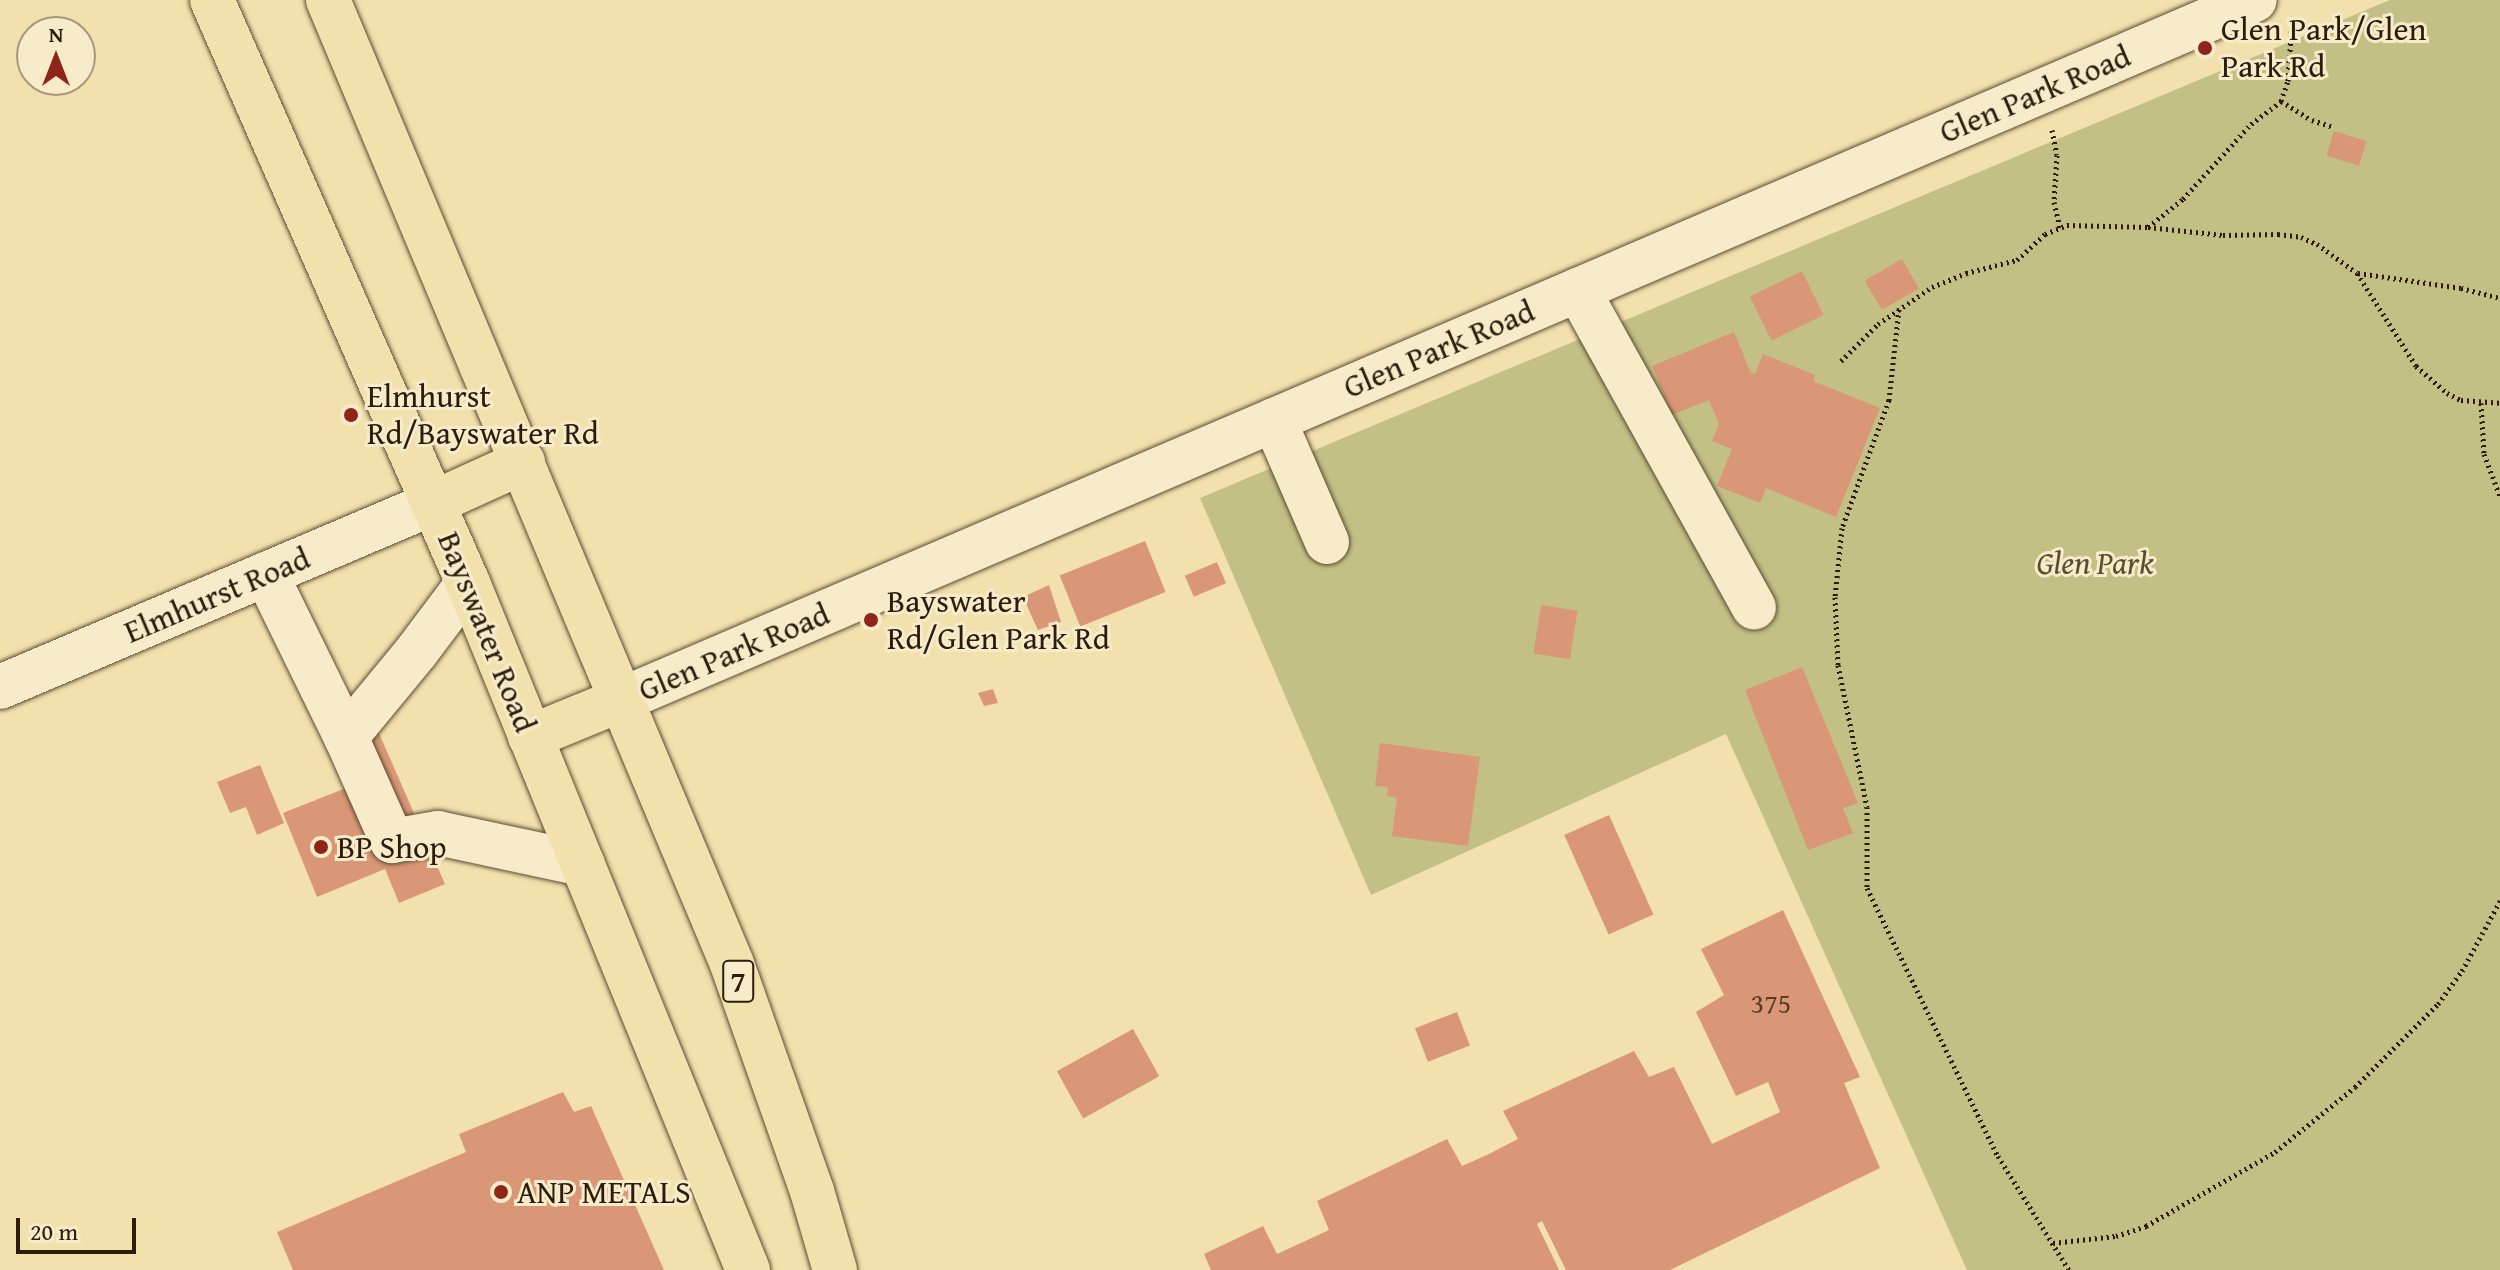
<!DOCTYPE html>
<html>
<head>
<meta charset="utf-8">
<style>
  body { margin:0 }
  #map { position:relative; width:2500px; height:1270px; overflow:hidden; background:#f2e0ad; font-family:"Gentium Book Plus",serif }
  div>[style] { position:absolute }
  .green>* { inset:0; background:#c2c085 }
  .building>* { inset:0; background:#da9777; transform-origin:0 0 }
  .path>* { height:5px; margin-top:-2.5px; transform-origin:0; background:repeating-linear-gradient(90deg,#2d1b0c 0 2px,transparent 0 6px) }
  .roads { filter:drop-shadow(0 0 2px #5e4c34) drop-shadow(0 0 2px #5e4c34) }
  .minor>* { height:44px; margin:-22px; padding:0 22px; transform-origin:22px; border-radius:22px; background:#f7ebca }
  .major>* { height:44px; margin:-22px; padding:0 22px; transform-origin:22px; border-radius:22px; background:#f2e0ad }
  .dots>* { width:22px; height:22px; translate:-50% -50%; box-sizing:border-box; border:4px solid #f7ebca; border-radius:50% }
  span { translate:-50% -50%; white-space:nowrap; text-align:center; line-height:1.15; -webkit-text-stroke:6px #f7ebca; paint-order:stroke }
  .number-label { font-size:28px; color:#583a27 }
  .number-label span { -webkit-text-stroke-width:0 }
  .shield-label span { padding:2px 6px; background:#f7ebca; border:2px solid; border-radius:6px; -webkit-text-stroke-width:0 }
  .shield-label { font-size:30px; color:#2d1b0c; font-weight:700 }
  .poi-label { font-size:32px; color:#2d1b0c }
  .left { translate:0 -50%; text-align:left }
  .street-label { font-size:32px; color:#2d1b0c }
  .park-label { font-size:32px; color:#5a4d30; font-style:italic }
  .north { position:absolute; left:16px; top:16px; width:80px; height:80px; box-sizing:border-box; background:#f7ebca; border:2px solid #a6987e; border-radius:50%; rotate:0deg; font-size:22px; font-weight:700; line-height:32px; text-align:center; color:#2d1b0c }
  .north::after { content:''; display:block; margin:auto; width:28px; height:36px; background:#8f2418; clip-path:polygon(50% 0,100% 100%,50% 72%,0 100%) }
  .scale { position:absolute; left:16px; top:1218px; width:120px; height:36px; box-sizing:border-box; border:4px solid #2d1b0c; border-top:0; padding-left:10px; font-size:24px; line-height:28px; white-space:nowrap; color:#2d1b0c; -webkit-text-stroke:6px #f7ebca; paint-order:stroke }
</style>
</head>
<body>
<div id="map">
  <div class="green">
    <div style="clip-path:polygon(2390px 0,2500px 0,2500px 1270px,1967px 1270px,1726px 734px,1371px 895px,1200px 498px)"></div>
  </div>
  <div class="building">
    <div style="left:2334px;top:131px;width:34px;height:26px;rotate:17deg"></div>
    <div style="left:1902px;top:259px;width:34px;height:43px;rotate:60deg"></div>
    <div style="left:1802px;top:271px;width:49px;height:58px;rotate:64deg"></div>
    <div style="clip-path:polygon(1734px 332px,1751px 373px,1755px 374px,1763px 354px,1815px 375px,1813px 381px,1880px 408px,1836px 517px,1766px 488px,1760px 503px,1717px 486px,1732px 449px,1712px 441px,1719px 424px,1709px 400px,1672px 415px,1652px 366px)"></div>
    <div style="left:1145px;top:541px;width:55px;height:92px;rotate:68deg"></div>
    <div style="left:1217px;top:562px;width:23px;height:35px;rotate:67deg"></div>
    <div style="clip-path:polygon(1049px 585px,1061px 622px,1038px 630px,1023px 597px)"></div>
    <div style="left:1541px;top:605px;width:37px;height:49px;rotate:9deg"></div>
    <div style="clip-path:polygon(1802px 667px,1858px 803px,1843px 808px,1853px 833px,1808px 850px,1745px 690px)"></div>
    <div style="clip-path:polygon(993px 689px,998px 703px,984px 706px,978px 693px)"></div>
    <div style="clip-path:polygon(378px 731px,445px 884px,399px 903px,385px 869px,317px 897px,283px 813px,351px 786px,336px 751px)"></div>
    <div style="clip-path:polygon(1380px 743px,1480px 757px,1468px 846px,1392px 836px,1397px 798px,1387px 796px,1388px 787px,1375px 786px)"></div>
    <div style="clip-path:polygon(260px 765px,284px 823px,257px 835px,246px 807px,230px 813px,217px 782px)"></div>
    <div style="left:1609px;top:815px;width:109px;height:49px;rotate:66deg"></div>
    <div style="clip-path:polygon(1783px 910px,1860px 1077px,1844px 1083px,1880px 1168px,1670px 1270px,1566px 1270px,1542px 1221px,1537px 1224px,1559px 1270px,1211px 1270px,1204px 1254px,1263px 1226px,1277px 1254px,1329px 1230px,1317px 1201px,1447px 1139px,1462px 1166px,1489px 1154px,1518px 1139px,1503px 1111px,1634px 1051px,1649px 1077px,1674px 1067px,1712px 1144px,1780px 1112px,1768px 1082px,1736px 1096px,1696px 1012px,1724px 995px,1701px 949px)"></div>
    <div style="left:1457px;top:1012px;width:36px;height:45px;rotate:69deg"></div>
    <div style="left:1133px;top:1029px;width:54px;height:87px;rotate:61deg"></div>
    <div style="clip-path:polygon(563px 1092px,574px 1112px,591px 1106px,664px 1270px,293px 1270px,277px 1232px,466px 1152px,459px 1134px)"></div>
  </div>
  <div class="path">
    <div style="left:2281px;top:101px;width:36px;rotate:32deg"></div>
    <div style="left:2312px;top:120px;width:22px;rotate:18deg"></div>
    <div style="left:2052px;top:130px;width:25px;rotate:79deg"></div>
    <div style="left:2057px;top:155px;width:47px;rotate:93.7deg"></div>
    <div style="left:2054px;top:202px;width:27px;rotate:77deg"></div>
    <div style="left:2148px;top:227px;width:45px;rotate:-38.7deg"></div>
    <div style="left:2183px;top:199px;width:101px;rotate:-47.8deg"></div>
    <div style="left:2251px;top:124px;width:38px;rotate:-37deg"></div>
    <div style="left:2281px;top:101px;width:21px;rotate:-71deg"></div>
    <div style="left:2288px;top:81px;width:60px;rotate:-86.2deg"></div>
    <div style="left:2358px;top:273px;width:104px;rotate:8.3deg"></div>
    <div style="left:2461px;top:288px;width:40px;rotate:14.4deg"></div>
    <div style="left:1899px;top:309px;width:92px;rotate:96.3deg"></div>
    <div style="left:1889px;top:400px;width:136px;rotate:110.2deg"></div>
    <div style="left:1842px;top:528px;width:69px;rotate:95.8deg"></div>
    <div style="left:1835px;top:597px;width:68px;rotate:87.5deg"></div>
    <div style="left:1838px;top:665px;width:145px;rotate:78.5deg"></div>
    <div style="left:1867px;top:807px;width:81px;rotate:90deg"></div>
    <div style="left:1867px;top:888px;width:298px;rotate:64deg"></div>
    <div style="left:1998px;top:1156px;width:134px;rotate:58.1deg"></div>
    <div style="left:1841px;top:361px;width:52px;rotate:-45deg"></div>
    <div style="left:1878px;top:324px;width:65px;rotate:-34.4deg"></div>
    <div style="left:1932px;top:287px;width:37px;rotate:-22deg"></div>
    <div style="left:1966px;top:273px;width:53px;rotate:-14.3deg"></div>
    <div style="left:2017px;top:260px;width:38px;rotate:-43deg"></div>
    <div style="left:2045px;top:234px;width:24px;rotate:-22deg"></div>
    <div style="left:2067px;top:225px;width:81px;rotate:1.4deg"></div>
    <div style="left:2148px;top:227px;width:75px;rotate:6.1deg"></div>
    <div style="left:2223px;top:235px;width:55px;rotate:-1deg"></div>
    <div style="left:2278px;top:234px;width:23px;rotate:7deg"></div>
    <div style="left:2301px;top:237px;width:17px;rotate:24deg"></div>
    <div style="left:2317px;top:244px;width:49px;rotate:35.9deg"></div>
    <div style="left:2357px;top:273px;width:110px;rotate:57.6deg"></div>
    <div style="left:2416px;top:366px;width:41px;rotate:41.1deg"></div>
    <div style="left:2447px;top:393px;width:16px;rotate:27deg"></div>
    <div style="left:2461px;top:400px;width:39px;rotate:4deg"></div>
    <div style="left:2481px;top:403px;width:51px;rotate:86.6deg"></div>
    <div style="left:2484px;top:454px;width:45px;rotate:69.1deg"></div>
    <div style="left:2053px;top:1243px;width:63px;rotate:-6.3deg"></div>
    <div style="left:2116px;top:1236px;width:32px;rotate:-18deg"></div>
    <div style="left:2146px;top:1226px;width:149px;rotate:-29.8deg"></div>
    <div style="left:2275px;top:1152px;width:103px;rotate:-39.1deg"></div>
    <div style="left:2355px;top:1087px;width:117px;rotate:-45deg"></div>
    <div style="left:2438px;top:1004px;width:41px;rotate:-54deg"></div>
    <div style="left:2462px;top:971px;width:80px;rotate:-61.5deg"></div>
  </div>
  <div class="roads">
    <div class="minor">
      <div style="left:1578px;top:290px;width:363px;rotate:61deg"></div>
      <div style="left:1274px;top:420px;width:133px;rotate:66.5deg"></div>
      <div style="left:266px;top:574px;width:182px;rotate:63.9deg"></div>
      <div style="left:468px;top:583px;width:85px;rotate:126.9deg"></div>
      <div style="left:417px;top:651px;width:112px;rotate:129.5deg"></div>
      <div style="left:346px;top:737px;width:114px;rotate:66.1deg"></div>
      <div style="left:392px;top:841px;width:47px;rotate:-9.9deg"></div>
      <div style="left:438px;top:833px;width:148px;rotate:12.1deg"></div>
      <div style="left:0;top:687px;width:470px;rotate:-23deg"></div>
      <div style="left:623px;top:699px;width:1775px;rotate:-23.19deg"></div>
    </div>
    <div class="major">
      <div style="left:212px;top:0;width:637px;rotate:66.29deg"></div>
      <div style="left:468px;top:583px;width:742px;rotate:67.83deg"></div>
      <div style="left:328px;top:0;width:1045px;rotate:67.26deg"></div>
      <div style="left:732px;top:964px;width:241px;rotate:70.6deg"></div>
      <div style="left:812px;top:1191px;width:82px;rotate:73.8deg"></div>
      <div style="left:433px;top:503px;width:99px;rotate:-24.5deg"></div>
      <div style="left:530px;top:737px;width:100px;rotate:-22.2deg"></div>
    </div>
  </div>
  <div class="dots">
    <div style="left:2205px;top:48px;background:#8f2418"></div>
    <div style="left:351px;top:415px;background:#8f2418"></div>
    <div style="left:871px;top:620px;background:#8f2418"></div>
    <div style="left:321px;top:847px;background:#8f2418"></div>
    <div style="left:501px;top:1192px;background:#8f2418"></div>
  </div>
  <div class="number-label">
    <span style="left:1771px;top:1003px">375</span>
  </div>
  <div class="shield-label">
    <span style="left:738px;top:981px">7</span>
  </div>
  <div class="poi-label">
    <span class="left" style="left:2221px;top:48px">Glen Park/Glen<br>Park Rd</span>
    <span class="left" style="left:367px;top:415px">Elmhurst<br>Rd/Bayswater Rd</span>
    <span class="left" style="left:887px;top:620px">Bayswater<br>Rd/Glen Park Rd</span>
    <span class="left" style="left:337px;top:847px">BP Shop</span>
    <span class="left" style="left:517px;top:1192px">ANP METALS</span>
  </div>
  <div class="street-label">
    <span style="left:2035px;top:94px;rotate:-23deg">Glen Park Road</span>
    <span style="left:1439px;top:349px;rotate:-23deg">Glen Park Road</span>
    <span style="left:217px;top:595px;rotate:-23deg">Elmhurst Road</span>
    <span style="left:487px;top:632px;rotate:68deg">Bayswater Road</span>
    <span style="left:734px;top:652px;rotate:-23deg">Glen Park Road</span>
  </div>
  <div class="park-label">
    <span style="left:2095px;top:563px">Glen Park</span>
  </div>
  <div class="north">N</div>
  <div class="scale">20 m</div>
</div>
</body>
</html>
